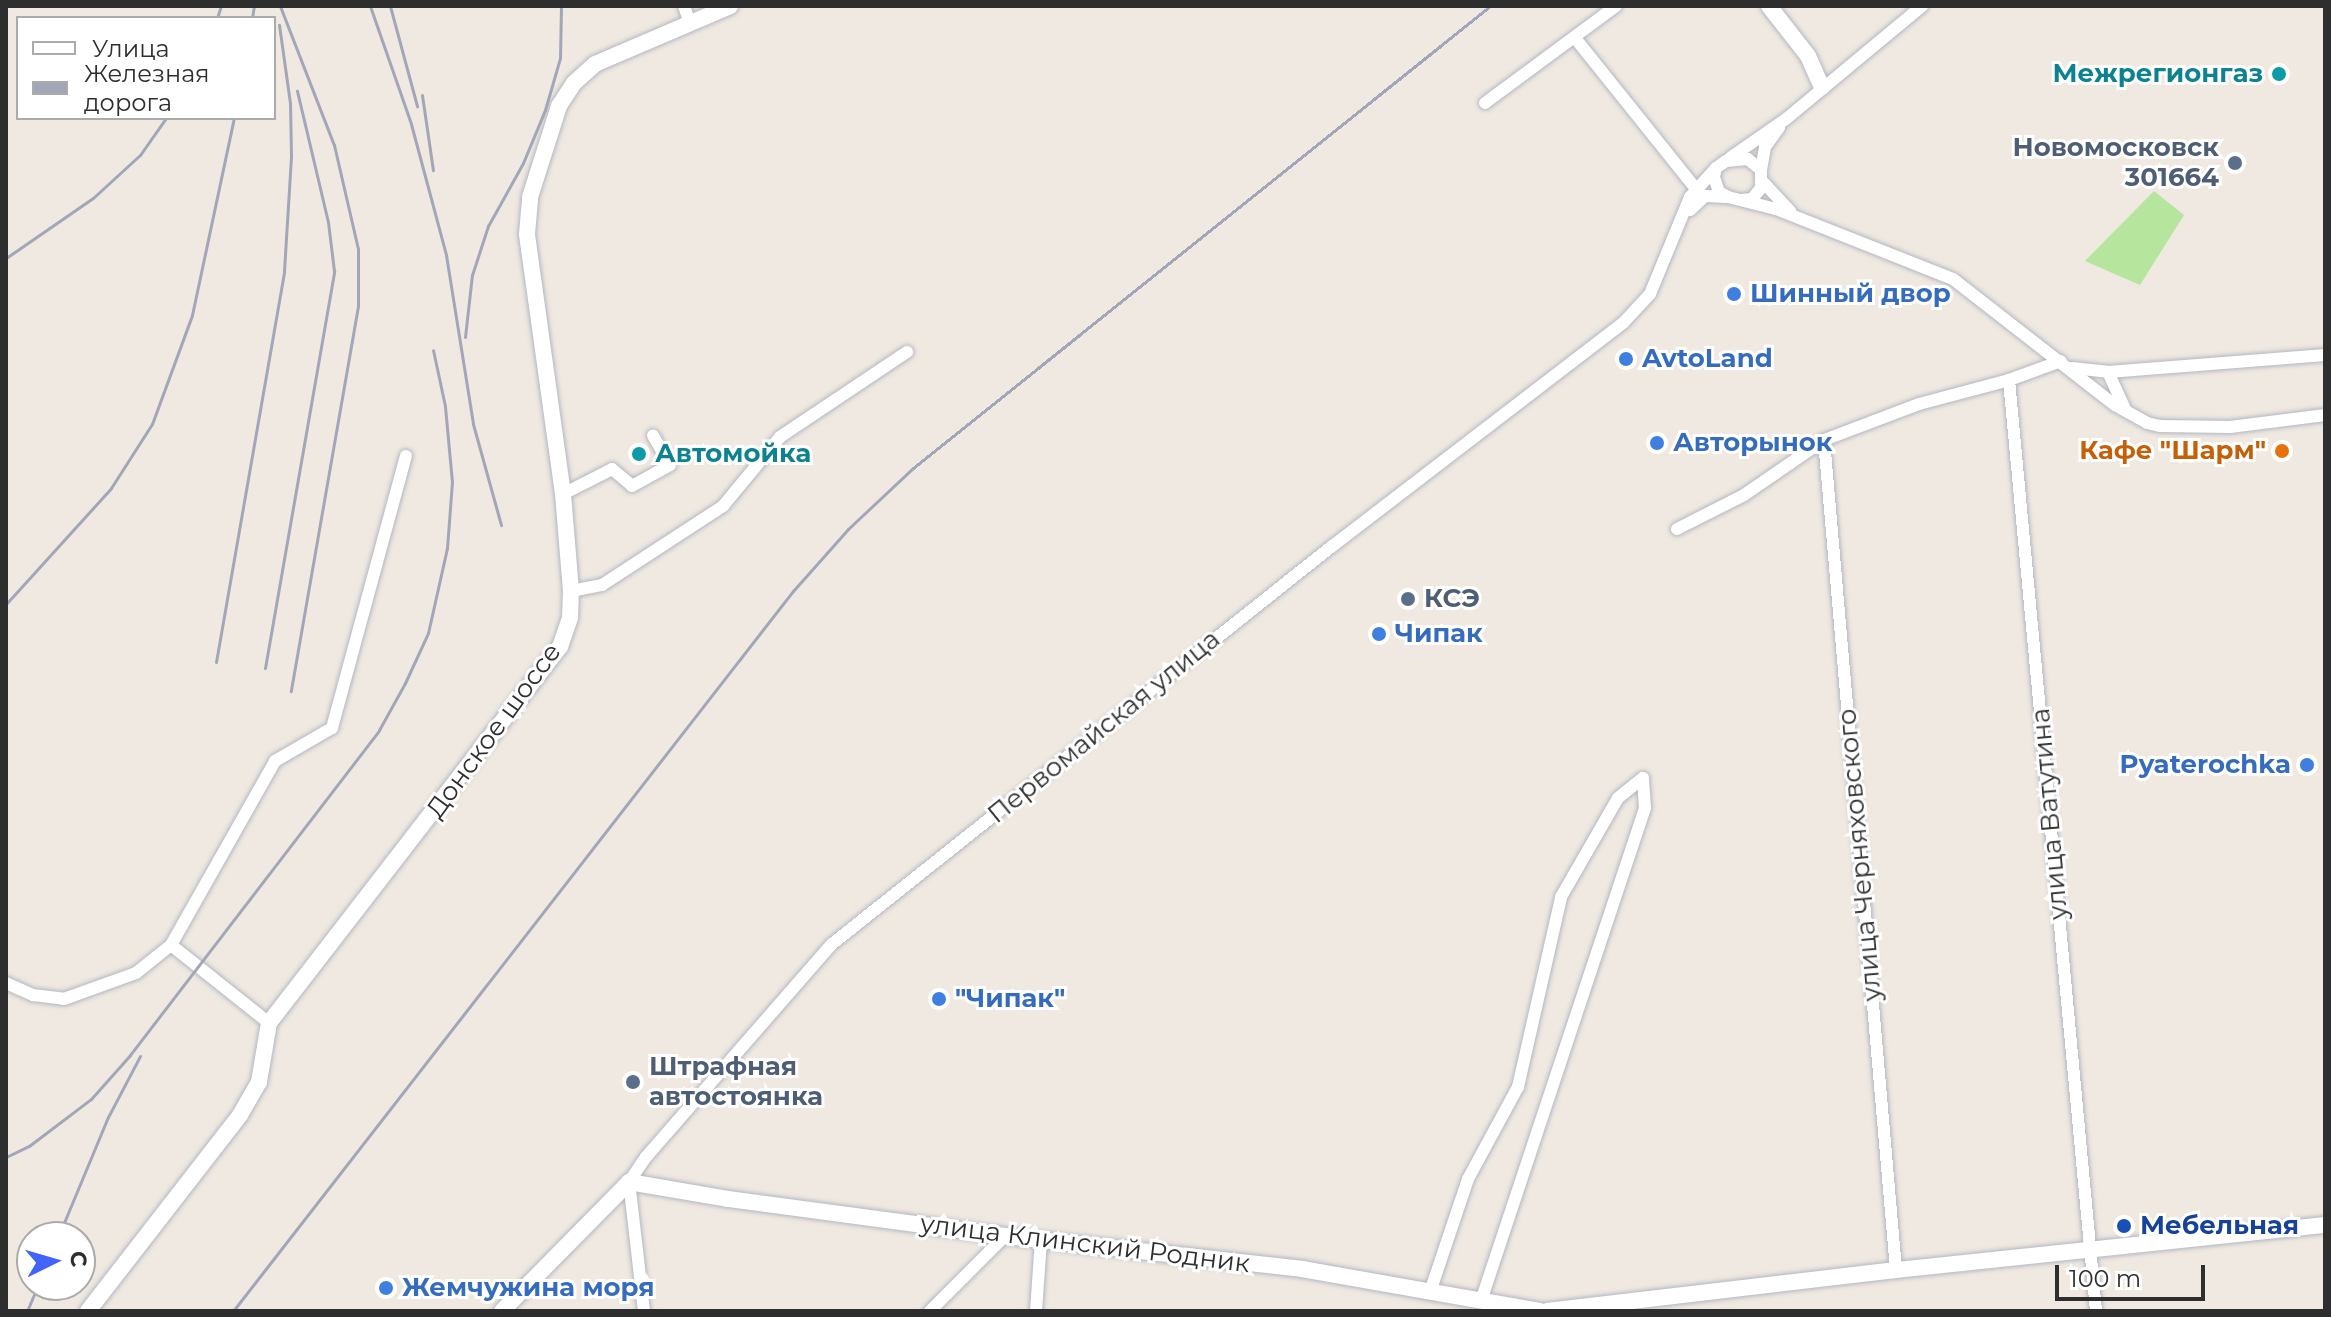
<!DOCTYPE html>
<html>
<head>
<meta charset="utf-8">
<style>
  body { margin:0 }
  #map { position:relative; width:2331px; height:1317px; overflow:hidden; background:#efe9e1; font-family:Montserrat,sans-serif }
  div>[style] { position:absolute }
  .green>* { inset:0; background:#b6e59e }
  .roads { filter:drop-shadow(0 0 2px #b4b7c1) drop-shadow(0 0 2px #b4b7c1) }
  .street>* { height:12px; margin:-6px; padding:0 6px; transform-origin:6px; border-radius:6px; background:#fff }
  .secondary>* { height:16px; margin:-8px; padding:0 8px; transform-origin:8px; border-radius:8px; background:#fff }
  .rail>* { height:3px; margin:-1.5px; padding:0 1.5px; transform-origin:1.5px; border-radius:1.5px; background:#a3a6b8 }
  .dots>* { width:22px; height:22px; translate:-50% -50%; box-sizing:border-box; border:4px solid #fff; border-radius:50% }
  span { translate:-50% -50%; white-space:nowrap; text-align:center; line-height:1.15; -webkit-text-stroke:6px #fff; paint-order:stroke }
  .culture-label { font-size:26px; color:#0d838f; font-weight:700 }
  .right { translate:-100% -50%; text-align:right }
  .left { translate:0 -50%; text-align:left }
  .service-label { font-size:26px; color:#4e5e75; font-weight:700 }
  .shop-label { font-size:26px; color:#366cbe; font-weight:700 }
  .food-label { font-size:26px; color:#c56008; font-weight:700 }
  .street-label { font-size:26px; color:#2e2e2e }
  .transit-label { font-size:26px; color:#164399; font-weight:700 }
  .frame { position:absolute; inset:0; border:8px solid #2e2e2e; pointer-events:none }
  .legend { position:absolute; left:16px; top:16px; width:260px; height:104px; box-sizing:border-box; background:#fff; border:2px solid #ababab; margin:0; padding:10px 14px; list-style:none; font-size:24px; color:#2e2e2e }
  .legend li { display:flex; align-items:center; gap:16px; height:40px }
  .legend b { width:40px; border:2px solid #ababab }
  .north { position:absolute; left:16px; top:1221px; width:80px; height:80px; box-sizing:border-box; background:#fff; border:2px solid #ababab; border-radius:50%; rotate:85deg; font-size:22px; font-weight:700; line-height:32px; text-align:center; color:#2e2e2e }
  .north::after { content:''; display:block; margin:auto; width:28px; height:36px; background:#4264fb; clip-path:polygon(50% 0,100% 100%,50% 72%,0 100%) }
  .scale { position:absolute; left:2055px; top:1265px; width:150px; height:36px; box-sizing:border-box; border:4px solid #2e2e2e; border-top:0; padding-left:10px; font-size:24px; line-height:28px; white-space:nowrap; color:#2e2e2e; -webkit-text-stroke:6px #fff; paint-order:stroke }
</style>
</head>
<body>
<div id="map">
  <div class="green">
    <div style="clip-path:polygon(2154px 191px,2184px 215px,2140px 285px,2085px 261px)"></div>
  </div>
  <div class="roads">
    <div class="street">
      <div style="left:684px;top:6px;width:18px;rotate:71deg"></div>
      <div style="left:1575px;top:38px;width:193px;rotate:51.3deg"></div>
      <div style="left:1485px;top:103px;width:163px;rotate:-36.5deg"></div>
      <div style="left:1730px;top:158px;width:68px;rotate:-34.9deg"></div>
      <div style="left:1786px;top:119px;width:177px;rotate:-39.7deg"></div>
      <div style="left:1761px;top:170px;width:23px;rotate:-80deg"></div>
      <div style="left:1765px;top:147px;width:24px;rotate:-54deg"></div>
      <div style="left:1763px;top:182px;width:40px;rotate:47deg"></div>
      <div style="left:1742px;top:200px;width:10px;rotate:-6deg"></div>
      <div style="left:1752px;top:199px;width:14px;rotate:-51deg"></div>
      <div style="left:1761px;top:188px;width:18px;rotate:-90deg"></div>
      <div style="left:1761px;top:170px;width:17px;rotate:-140deg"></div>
      <div style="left:1748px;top:159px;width:22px;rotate:175deg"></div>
      <div style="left:1726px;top:161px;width:12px;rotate:145deg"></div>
      <div style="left:1716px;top:168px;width:9px;rotate:103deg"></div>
      <div style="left:1714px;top:177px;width:16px;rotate:72deg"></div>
      <div style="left:1719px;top:192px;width:10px;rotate:29deg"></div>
      <div style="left:1728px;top:197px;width:49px;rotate:14deg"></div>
      <div style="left:1776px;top:209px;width:190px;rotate:21.6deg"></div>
      <div style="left:1953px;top:279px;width:205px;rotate:37.9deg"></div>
      <div style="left:2115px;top:405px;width:37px;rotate:29deg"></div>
      <div style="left:2147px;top:423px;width:13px;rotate:13deg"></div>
      <div style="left:2160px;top:426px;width:70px;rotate:0.8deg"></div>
      <div style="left:2230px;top:427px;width:96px;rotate:-7.2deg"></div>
      <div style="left:1690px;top:210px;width:21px;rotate:-43deg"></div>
      <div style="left:1705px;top:196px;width:20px;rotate:3deg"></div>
      <div style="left:2072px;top:368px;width:36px;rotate:6deg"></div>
      <div style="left:2108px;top:372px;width:218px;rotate:-4.5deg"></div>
      <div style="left:2108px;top:372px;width:41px;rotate:65.3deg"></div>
      <div style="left:2009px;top:380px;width:935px;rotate:84.66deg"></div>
      <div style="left:1824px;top:440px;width:833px;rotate:85.04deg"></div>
      <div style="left:563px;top:494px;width:55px;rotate:-27deg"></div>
      <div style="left:612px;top:469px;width:26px;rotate:40deg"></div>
      <div style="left:632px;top:486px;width:43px;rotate:-28.9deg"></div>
      <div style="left:670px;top:465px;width:34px;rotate:-120deg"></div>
      <div style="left:1677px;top:529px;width:75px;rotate:-26.9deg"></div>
      <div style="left:1744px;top:495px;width:97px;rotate:-34.5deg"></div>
      <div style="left:1824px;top:440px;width:102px;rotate:-20.8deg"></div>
      <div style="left:1919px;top:404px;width:93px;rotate:-14.9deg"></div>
      <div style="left:2009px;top:380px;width:55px;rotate:-20.1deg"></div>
      <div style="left:571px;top:591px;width:32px;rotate:-11deg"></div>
      <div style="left:602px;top:585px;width:145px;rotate:-33.1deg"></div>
      <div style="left:723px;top:506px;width:89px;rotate:-50.4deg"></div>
      <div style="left:780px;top:437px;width:153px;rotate:-33.8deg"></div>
      <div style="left:171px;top:945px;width:211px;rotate:-60.5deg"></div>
      <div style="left:275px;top:761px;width:66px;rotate:-30.1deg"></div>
      <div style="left:332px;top:728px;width:282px;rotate:-74.8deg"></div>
      <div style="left:6px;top:983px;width:30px;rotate:24deg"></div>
      <div style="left:33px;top:995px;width:31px;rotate:7deg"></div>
      <div style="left:64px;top:999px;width:77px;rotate:-19.9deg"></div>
      <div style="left:136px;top:973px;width:45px;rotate:-38.7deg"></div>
      <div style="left:171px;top:945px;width:125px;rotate:38.5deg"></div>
      <div style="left:1430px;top:1292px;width:119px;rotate:-71.4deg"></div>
      <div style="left:1468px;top:1179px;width:105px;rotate:-61.5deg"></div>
      <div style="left:1518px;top:1087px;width:195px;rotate:-77.2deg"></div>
      <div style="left:1561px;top:897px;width:114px;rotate:-60.1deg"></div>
      <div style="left:1618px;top:798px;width:32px;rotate:-39deg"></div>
      <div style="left:1481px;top:1301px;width:520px;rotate:-71.6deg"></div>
      <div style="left:1645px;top:808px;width:30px;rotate:-94deg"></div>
      <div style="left:644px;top:1311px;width:130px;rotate:-96.6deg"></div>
      <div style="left:629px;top:1182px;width:30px;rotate:-56deg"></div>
      <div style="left:646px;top:1157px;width:283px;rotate:-48.9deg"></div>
      <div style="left:832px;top:944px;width:638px;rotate:-38.51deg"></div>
      <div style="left:1331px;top:547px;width:369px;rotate:-37.5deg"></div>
      <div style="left:1624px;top:322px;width:38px;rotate:-47deg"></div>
      <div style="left:1650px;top:294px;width:105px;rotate:-67.6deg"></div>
      <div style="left:1690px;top:197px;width:39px;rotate:-48deg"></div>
      <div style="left:930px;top:1311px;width:106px;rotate:-45deg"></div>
      <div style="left:1036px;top:1311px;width:71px;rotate:-86deg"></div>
    </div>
    <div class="secondary">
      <div style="left:1769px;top:6px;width:63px;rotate:52deg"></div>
      <div style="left:1808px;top:56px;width:34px;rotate:66deg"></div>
      <div style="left:88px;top:1311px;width:248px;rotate:-52.2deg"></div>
      <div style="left:240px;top:1115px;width:38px;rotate:-60deg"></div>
      <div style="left:259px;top:1082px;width:60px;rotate:-80.4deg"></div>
      <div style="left:269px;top:1023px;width:475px;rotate:-52.3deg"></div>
      <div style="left:560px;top:647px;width:31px;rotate:-71deg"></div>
      <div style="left:570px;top:618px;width:27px;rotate:-88deg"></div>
      <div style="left:571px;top:591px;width:97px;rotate:-94.7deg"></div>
      <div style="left:563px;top:494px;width:262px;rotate:-97.9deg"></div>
      <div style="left:527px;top:234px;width:37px;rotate:-85deg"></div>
      <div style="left:530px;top:197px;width:96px;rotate:-72.3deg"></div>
      <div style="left:559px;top:106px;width:27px;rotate:-57deg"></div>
      <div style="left:574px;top:83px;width:28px;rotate:-42deg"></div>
      <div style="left:595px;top:64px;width:147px;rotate:-23.2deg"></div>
      <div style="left:502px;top:1311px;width:181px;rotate:-45.4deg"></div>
      <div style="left:629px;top:1182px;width:100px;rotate:9.7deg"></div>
      <div style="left:728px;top:1199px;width:279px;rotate:7.6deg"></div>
      <div style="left:1005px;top:1236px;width:299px;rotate:6.3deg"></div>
      <div style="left:1302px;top:1269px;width:241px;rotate:10deg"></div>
      <div style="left:1547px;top:1311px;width:351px;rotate:-6.7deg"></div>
      <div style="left:1896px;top:1270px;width:431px;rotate:-6deg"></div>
    </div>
  </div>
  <div class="rail">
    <div style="left:280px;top:6px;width:149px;rotate:68.8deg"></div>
    <div style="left:334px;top:145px;width:107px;rotate:77deg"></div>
    <div style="left:358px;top:249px;width:57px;rotate:90deg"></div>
    <div style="left:358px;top:306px;width:391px;rotate:99.9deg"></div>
    <div style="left:370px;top:6px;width:125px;rotate:70.8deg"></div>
    <div style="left:411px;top:124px;width:136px;rotate:75deg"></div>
    <div style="left:446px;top:255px;width:171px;rotate:80.9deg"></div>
    <div style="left:473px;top:424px;width:105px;rotate:74.5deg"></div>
    <div style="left:390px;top:6px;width:104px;rotate:74.9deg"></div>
    <div style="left:217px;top:18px;width:13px;rotate:-72deg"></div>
    <div style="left:252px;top:18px;width:12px;rotate:-81deg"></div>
    <div style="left:422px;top:95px;width:76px;rotate:81.7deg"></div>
    <div style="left:6px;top:258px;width:106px;rotate:-34.6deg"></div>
    <div style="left:93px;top:198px;width:64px;rotate:-42.5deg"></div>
    <div style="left:140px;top:155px;width:45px;rotate:-54.9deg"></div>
    <div style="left:465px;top:337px;width:62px;rotate:-83.6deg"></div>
    <div style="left:472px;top:275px;width:52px;rotate:-71.9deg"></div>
    <div style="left:488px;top:226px;width:72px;rotate:-60.9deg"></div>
    <div style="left:523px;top:163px;width:57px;rotate:-67.5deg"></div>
    <div style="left:545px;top:110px;width:54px;rotate:-73.9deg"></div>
    <div style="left:560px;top:58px;width:52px;rotate:-88.9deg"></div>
    <div style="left:6px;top:604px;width:156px;rotate:-47.8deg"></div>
    <div style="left:111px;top:488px;width:76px;rotate:-57.4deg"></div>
    <div style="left:152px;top:424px;width:116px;rotate:-69.8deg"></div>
    <div style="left:192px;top:315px;width:201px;rotate:-78deg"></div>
    <div style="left:216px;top:662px;width:397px;rotate:-80.1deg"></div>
    <div style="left:284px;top:271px;width:116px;rotate:-86.5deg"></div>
    <div style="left:291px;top:155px;width:52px;rotate:-91.1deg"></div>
    <div style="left:290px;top:103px;width:79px;rotate:-98deg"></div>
    <div style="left:265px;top:668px;width:403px;rotate:-80.1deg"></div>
    <div style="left:334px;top:271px;width:49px;rotate:-97deg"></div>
    <div style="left:328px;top:222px;width:135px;rotate:-103.3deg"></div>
    <div style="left:6px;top:1157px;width:25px;rotate:-26deg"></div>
    <div style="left:29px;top:1146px;width:78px;rotate:-37.2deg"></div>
    <div style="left:91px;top:1099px;width:59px;rotate:-48.4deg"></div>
    <div style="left:130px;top:1055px;width:409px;rotate:-52.5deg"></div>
    <div style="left:379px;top:730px;width:54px;rotate:-61deg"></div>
    <div style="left:405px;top:683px;width:55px;rotate:-65.3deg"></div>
    <div style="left:428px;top:633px;width:87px;rotate:-77.4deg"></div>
    <div style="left:447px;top:548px;width:66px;rotate:-85.7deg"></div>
    <div style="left:452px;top:482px;width:76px;rotate:-95.3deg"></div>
    <div style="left:445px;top:406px;width:57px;rotate:-102.1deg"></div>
    <div style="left:58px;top:1237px;width:130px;rotate:-67.4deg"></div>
    <div style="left:108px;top:1117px;width:69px;rotate:-62.3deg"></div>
    <div style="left:27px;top:1311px;width:28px;rotate:-67deg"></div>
    <div style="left:233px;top:1311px;width:912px;rotate:-52.13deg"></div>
    <div style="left:793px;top:591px;width:83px;rotate:-48.4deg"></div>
    <div style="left:848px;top:529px;width:89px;rotate:-43.2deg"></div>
    <div style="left:913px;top:468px;width:739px;rotate:-38.68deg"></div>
  </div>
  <div class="dots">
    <div style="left:2279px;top:74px;background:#0f9aa8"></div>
    <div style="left:2235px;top:163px;background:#5c6f8a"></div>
    <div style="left:1734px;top:294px;background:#3f7fe0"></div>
    <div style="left:1626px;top:359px;background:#3f7fe0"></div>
    <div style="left:1657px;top:443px;background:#3f7fe0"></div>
    <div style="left:2282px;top:451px;background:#e8710a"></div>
    <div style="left:639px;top:454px;background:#0f9aa8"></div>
    <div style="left:1408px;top:599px;background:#5c6f8a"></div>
    <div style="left:1379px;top:634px;background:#3f7fe0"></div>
    <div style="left:2307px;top:765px;background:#3f7fe0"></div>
    <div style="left:939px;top:999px;background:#3f7fe0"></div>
    <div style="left:633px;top:1082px;background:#5c6f8a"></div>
    <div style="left:2124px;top:1226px;background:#1a4fb4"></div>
    <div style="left:386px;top:1288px;background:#3f7fe0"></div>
  </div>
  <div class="culture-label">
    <span class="right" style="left:2263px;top:74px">Межрегионгаз</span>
    <span class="left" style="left:655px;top:454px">Автомойка</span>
  </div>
  <div class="service-label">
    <span class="right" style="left:2219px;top:163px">Новомосковск<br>301664</span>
    <span class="left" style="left:1424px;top:599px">КСЭ</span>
    <span class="left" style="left:649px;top:1082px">Штрафная<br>автостоянка</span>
  </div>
  <div class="shop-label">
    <span class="left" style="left:1750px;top:294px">Шинный двор</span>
    <span class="left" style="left:1642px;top:359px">AvtoLand</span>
    <span class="left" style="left:1673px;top:443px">Авторынок</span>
    <span class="left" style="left:1395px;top:634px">Чипак</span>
    <span class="right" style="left:2291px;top:765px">Pyaterochka</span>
    <span class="left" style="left:955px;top:999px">"Чипак"</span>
    <span class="left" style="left:402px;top:1288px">Жемчужина моря</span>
  </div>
  <div class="food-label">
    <span class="right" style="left:2266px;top:451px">Кафе "Шарм"</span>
  </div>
  <div class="street-label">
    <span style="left:1104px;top:727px;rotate:-39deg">Первомайская улица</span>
    <span style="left:494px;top:731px;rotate:-54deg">Донское шоссе</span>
    <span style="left:2050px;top:814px;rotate:-95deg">улица Ватутина</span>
    <span style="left:1860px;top:855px;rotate:-95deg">улица Черняховского</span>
    <span style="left:1085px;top:1244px;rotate:7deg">улица Клинский Родник</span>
  </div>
  <div class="transit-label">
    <span class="left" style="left:2140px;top:1226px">Мебельная</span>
  </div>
  <div class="frame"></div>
  <ul class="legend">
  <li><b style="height:10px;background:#fff"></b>Улица</li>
  <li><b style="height:10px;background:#a3a6b8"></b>Железная дорога</li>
  </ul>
  <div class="north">С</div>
  <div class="scale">100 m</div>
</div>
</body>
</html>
